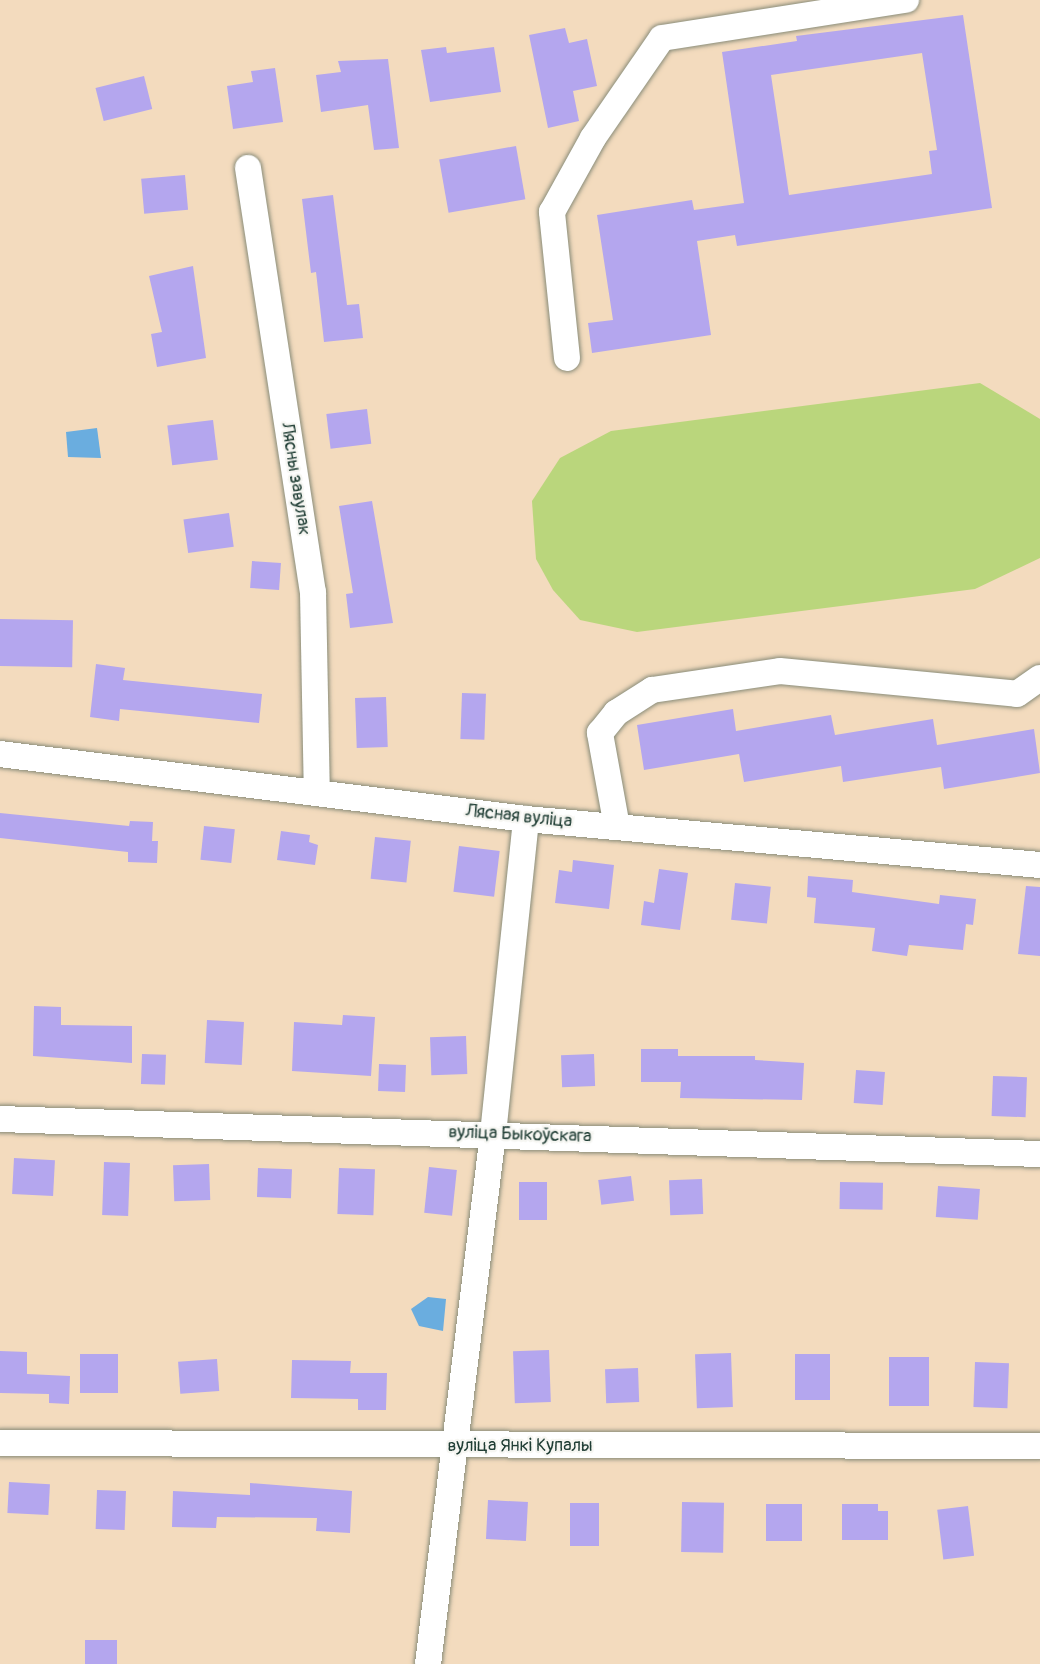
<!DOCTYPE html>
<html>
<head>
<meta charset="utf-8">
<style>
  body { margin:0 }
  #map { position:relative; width:1040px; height:1664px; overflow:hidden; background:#f3dbbe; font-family:Pangolin,sans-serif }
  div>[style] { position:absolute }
  .green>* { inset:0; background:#bad67c }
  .water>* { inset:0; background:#6aaddf }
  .building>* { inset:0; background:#b4a6ee; transform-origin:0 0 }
  .roads { filter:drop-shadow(0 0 2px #898c79) drop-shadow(0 0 2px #898c79) }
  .minor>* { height:26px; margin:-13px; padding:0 13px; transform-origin:13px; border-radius:13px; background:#fff }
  span { translate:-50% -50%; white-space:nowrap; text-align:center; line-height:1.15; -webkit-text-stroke:4.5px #f6f6f2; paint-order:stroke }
  .street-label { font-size:18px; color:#1f3d34 }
</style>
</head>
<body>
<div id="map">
  <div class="green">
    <div style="clip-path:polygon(980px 383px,1040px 419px,1040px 558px,975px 589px,637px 632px,580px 620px,553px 590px,536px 559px,532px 501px,560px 458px,611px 431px)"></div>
  </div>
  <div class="water">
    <div style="clip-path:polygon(97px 428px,101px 458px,68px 457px,66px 432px)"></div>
    <div style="clip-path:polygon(428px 1297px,446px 1299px,443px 1331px,419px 1326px,411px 1309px)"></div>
  </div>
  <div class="building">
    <div style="clip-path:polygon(evenodd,963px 15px,992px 208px,737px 246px,735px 235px,697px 241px,711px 335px,592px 353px,588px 323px,613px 320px,597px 215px,692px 200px,694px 210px,744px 203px,722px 52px,797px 41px,796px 36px,963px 15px,922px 53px,937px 150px,929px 151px,932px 174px,789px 195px,771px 75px,922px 53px)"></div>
    <div style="clip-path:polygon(565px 28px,569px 43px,587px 39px,597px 86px,573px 91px,579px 121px,548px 128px,529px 35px)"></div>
    <div style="clip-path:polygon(446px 47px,447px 53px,494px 47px,501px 92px,430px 102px,421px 50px)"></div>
    <div style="clip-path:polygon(388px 59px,399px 148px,374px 150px,368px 105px,321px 112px,316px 75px,341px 72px,338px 61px)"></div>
    <div style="clip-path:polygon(275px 68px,283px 122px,233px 129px,227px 86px,253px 82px,251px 71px)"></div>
    <div style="left:144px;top:76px;width:34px;height:50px;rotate:76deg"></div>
    <div style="left:516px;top:146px;width:54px;height:78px;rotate:80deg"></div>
    <div style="left:185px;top:175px;width:35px;height:44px;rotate:85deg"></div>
    <div style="clip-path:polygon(333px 195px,347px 305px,359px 304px,363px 338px,324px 342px,316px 272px,311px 273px,302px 199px)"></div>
    <div style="clip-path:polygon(193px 266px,206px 358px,157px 367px,151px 334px,162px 332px,149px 276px)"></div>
    <div style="left:367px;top:409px;width:35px;height:41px;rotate:83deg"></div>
    <div style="left:213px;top:420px;width:40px;height:46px;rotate:83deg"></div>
    <div style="clip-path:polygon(372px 501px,393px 623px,350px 628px,346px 594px,353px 593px,339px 506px)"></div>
    <div style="left:229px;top:513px;width:34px;height:46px;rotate:82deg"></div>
    <div style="left:252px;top:561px;width:29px;height:27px;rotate:4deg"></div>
    <div style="left:0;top:619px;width:73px;height:47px;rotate:1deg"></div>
    <div style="clip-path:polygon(96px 664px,125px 668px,123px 680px,262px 694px,259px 723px,120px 709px,119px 721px,90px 717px)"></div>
    <div style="left:462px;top:693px;width:24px;height:46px;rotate:2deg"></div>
    <div style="left:386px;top:697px;width:50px;height:31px;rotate:88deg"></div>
    <div style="clip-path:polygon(733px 709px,736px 731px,831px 715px,835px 735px,933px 719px,937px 745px,1034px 729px,1040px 773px,944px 789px,941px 767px,843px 782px,841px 766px,744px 782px,739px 754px,644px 770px,637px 725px)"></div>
    <div style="clip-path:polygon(0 813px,129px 826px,130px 821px,153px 822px,152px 841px,158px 841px,157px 863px,128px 862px,128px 852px,0 838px)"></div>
    <div style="left:204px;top:826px;width:31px;height:34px;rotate:6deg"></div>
    <div style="clip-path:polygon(281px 831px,310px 835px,309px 842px,318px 845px,315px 865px,277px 860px)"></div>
    <div style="left:375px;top:837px;width:36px;height:42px;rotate:6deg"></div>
    <div style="left:459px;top:846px;width:41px;height:46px;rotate:7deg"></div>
    <div style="clip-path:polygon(573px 860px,614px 865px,609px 909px,555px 903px,559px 870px,572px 872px)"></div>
    <div style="clip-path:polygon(659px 869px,688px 873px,680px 930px,641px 925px,644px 901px,654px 903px)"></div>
    <div style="clip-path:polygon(808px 876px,853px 880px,852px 892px,939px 904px,940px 895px,976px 899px,973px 925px,966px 924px,963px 950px,909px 945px,907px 956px,872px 951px,875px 928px,814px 923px,816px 898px,807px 897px)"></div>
    <div style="left:735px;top:883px;width:36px;height:37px;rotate:6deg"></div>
    <div style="clip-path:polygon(1026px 886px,1040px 887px,1040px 956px,1018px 954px)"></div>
    <div style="clip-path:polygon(34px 1006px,61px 1007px,61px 1025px,132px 1026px,132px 1063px,33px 1056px)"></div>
    <div style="clip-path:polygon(343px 1015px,375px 1017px,371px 1076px,292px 1071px,294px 1022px,342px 1025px)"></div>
    <div style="left:207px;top:1020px;width:37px;height:43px;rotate:3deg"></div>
    <div style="left:466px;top:1036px;width:38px;height:36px;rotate:88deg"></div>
    <div style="clip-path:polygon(641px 1049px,678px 1049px,678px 1056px,755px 1056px,755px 1060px,804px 1063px,802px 1100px,680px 1098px,681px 1082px,641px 1082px)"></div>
    <div style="left:142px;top:1054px;width:24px;height:30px;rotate:2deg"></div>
    <div style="left:594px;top:1054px;width:32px;height:33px;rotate:88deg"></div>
    <div style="left:379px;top:1064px;width:27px;height:27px;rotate:2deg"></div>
    <div style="left:856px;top:1070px;width:29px;height:33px;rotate:4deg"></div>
    <div style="left:993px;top:1076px;width:34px;height:40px;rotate:2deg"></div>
    <div style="left:14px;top:1158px;width:41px;height:36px;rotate:3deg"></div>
    <div style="left:104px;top:1162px;width:26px;height:53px;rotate:2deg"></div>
    <div style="left:209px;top:1164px;width:36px;height:36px;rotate:88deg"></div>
    <div style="left:429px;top:1167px;width:28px;height:46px;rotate:6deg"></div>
    <div style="left:258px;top:1168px;width:34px;height:29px;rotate:2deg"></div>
    <div style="left:339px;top:1168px;width:36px;height:46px;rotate:2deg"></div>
    <div style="left:631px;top:1176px;width:25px;height:33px;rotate:83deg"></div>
    <div style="left:702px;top:1179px;width:35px;height:33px;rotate:88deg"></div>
    <div style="left:519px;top:1182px;width:28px;height:38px"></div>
    <div style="left:840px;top:1182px;width:43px;height:27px;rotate:1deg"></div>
    <div style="left:938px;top:1186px;width:42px;height:31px;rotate:4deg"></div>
    <div style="left:549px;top:1350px;width:52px;height:36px;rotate:88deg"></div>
    <div style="clip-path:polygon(0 1351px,27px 1352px,27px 1374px,70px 1376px,69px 1404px,49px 1403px,49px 1394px,0 1393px)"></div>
    <div style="left:731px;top:1353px;width:54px;height:36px;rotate:88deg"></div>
    <div style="left:80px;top:1354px;width:38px;height:39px"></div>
    <div style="left:795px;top:1354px;width:35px;height:46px"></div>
    <div style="left:889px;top:1357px;width:40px;height:49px"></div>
    <div style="left:217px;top:1359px;width:32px;height:39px;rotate:86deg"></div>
    <div style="clip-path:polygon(292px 1360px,351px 1361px,350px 1373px,387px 1373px,386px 1410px,358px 1410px,358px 1399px,291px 1398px)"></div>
    <div style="left:975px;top:1362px;width:34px;height:45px;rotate:2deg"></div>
    <div style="left:638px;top:1368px;width:34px;height:33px;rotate:88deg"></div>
    <div style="left:9px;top:1482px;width:41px;height:31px;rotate:3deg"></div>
    <div style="clip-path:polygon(250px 1483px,352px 1491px,350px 1533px,316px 1531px,317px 1518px,217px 1517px,216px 1528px,172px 1527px,173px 1491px,250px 1495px)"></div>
    <div style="left:97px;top:1490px;width:29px;height:39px;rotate:2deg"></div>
    <div style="left:488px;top:1500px;width:40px;height:39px;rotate:3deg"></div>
    <div style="left:682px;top:1502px;width:42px;height:50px;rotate:1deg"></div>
    <div style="left:570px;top:1503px;width:29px;height:43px"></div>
    <div style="left:766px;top:1504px;width:36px;height:37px"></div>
    <div style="clip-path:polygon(842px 1504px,878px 1504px,878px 1511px,888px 1511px,888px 1540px,842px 1540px)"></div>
    <div style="left:968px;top:1506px;width:50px;height:31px;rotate:83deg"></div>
    <div style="left:85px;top:1640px;width:32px;height:24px"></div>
  </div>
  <div class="roads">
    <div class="minor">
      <div style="left:248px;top:168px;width:429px;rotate:81.3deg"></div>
      <div style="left:313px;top:592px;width:200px;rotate:88.9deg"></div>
      <div style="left:567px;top:358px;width:147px;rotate:-95.9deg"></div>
      <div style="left:552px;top:212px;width:85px;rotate:-61deg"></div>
      <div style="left:593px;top:138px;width:121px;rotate:-55.4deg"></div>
      <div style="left:662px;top:38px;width:247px;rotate:-8.9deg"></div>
      <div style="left:0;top:754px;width:530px;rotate:7.04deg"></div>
      <div style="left:526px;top:819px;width:516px;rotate:5.11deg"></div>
      <div style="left:617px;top:827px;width:96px;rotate:-100.3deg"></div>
      <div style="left:600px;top:733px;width:26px;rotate:-51deg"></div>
      <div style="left:616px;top:713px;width:43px;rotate:-32.6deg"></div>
      <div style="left:652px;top:690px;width:129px;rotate:-8.4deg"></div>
      <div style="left:780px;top:671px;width:238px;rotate:5.5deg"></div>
      <div style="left:1017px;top:694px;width:28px;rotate:-35deg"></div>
      <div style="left:0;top:1119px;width:1041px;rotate:1.93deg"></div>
      <div style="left:0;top:1443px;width:1040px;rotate:0.17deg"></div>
      <div style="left:428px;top:1664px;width:534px;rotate:-83.01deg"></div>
      <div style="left:493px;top:1134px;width:317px;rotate:-84deg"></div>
    </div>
  </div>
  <div class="street-label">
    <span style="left:295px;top:479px;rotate:81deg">Лясны завулак</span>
    <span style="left:519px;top:817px;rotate:6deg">Лясная вуліца</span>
    <span style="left:520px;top:1135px;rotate:2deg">вуліца Быкоўскага</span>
    <span style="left:520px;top:1446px">вуліца Янкі Купалы</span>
  </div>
</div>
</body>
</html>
